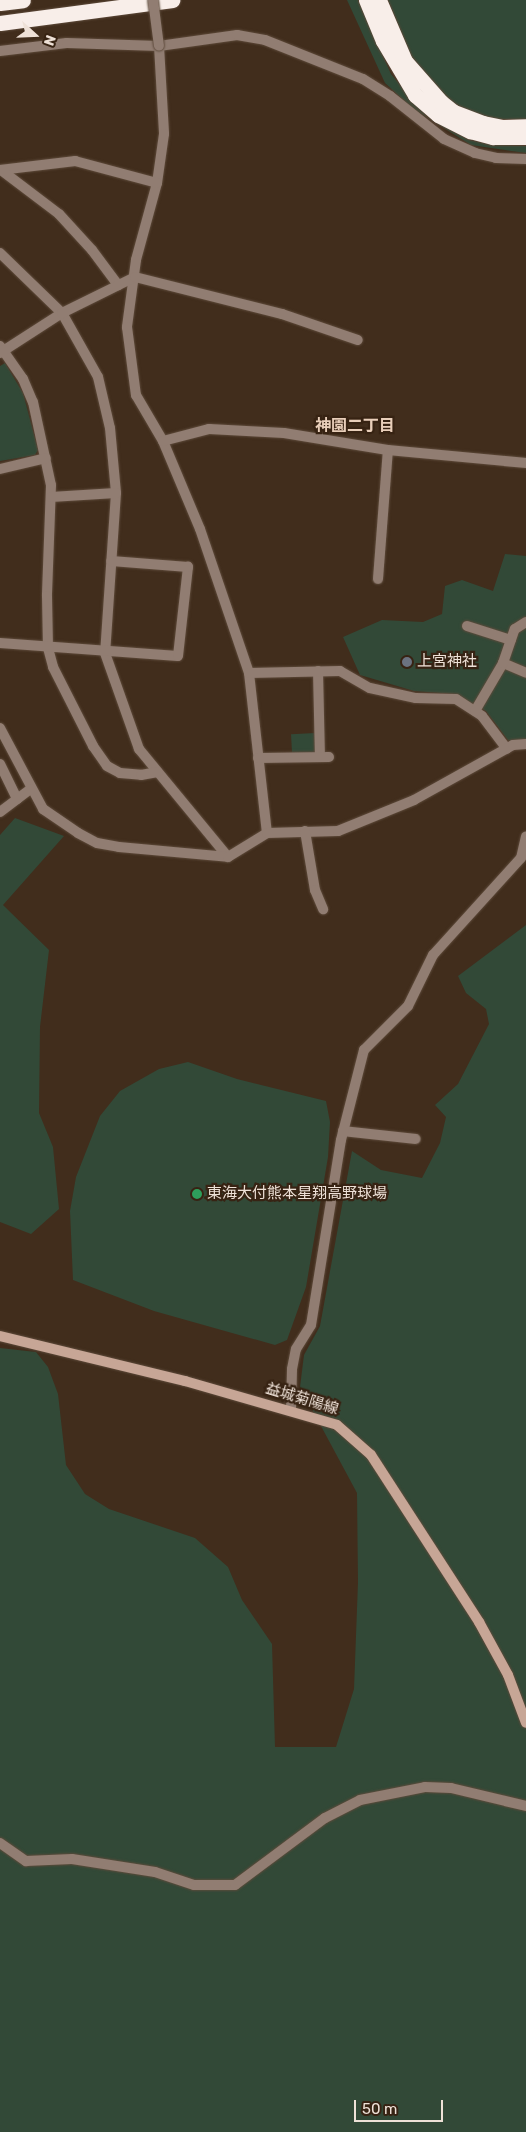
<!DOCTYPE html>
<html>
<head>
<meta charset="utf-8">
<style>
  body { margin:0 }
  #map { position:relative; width:526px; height:2132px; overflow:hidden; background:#412d1c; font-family:Rubik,"Noto Sans JP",sans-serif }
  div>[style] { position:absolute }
  .green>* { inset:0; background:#324937; transform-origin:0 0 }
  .roads { filter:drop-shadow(0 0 1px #5d4a3a) drop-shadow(0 0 1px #5d4a3a) }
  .street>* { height:10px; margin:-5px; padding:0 5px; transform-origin:5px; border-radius:5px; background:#917d72 }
  .secondary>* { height:10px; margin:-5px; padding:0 5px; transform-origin:5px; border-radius:5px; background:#c7a696 }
  .highway>* { height:15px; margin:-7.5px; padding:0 7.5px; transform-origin:7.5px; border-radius:7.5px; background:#f8eee9 }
  .bridges { filter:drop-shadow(0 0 1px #5d4a3a) drop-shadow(0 0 1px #5d4a3a) }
  .street-bridge>* { height:10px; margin:-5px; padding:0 5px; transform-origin:5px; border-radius:5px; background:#917d72 }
  .dots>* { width:14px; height:14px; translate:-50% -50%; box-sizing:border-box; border:2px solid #372313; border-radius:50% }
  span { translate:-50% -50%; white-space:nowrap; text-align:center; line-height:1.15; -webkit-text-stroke:4.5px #372313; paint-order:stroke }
  .poi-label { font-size:15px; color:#eee1d7 }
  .left { translate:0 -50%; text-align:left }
  .street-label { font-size:15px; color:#eee1d7 }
  .neighbourhood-label { font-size:16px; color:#e9cfba; font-weight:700 }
  .north { position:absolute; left:10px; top:10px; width:50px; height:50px; -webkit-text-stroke:4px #372313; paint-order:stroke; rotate:110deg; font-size:14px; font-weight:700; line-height:20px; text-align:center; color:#eee1d7 }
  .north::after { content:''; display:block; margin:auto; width:18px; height:22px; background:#eee1d7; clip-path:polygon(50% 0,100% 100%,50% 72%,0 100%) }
  .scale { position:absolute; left:354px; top:2100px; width:89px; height:22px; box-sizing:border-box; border:2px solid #eee1d7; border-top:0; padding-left:6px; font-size:15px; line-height:18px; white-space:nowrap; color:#eee1d7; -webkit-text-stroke:4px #372313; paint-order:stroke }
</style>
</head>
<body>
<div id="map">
  <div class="green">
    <div style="clip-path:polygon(347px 0,358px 0,391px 74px,427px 117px,469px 140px,492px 145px,526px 146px,526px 153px,471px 145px,412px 108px,385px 83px)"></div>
    <div style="clip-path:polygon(388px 0,526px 0,526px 119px,491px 119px,468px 112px,445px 97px,411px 56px)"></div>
    <div style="clip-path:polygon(5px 363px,23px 393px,38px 450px,35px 455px,0 461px,0 366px)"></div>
    <div style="clip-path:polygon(505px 554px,526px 556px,526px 746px,508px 740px,486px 711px,455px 694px,414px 691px,360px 675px,343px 637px,382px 620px,423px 622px,442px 614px,445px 586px,462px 580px,493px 591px)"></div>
    <div style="left:315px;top:733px;width:21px;height:24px;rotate:87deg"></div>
    <div style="clip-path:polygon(15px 818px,64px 836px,3px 905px,49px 950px,40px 1027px,39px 1113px,53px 1147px,59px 1209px,31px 1234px,0 1222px,0 835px)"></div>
    <div style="clip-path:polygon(526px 925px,526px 2132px,0 2132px,0 1348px,36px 1352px,48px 1367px,58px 1394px,66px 1465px,85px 1494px,109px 1509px,195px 1538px,228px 1567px,242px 1600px,272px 1644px,275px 1747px,336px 1747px,354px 1689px,358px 1582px,357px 1493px,300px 1387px,304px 1355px,320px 1326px,352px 1151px,381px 1170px,422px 1178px,440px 1143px,446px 1117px,435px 1105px,458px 1084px,489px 1024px,486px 1009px,466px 993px,458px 976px)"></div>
    <div style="clip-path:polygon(188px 1062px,237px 1079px,326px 1101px,330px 1122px,328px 1157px,306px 1287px,287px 1340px,275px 1345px,154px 1311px,73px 1280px,70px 1211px,76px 1177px,100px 1116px,120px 1091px,159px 1069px)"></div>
  </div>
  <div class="roads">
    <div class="street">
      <div style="left:159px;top:46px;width:88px;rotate:86.7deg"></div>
      <div style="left:164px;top:134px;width:49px;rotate:98.1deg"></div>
      <div style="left:157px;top:183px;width:80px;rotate:105.3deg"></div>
      <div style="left:136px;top:260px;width:68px;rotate:97.7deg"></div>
      <div style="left:127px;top:327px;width:69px;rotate:82.5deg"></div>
      <div style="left:136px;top:395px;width:53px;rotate:59.6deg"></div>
      <div style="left:163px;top:441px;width:95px;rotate:67.2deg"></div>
      <div style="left:200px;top:529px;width:152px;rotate:71.2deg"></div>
      <div style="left:249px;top:673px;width:161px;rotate:83.6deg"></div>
      <div style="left:0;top:51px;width:67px;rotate:-6.8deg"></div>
      <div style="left:67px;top:43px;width:92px;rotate:1.9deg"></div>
      <div style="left:159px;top:46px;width:79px;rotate:-8deg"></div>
      <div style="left:237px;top:35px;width:28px;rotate:10deg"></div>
      <div style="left:265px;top:40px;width:105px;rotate:21.7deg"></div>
      <div style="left:363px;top:79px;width:32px;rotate:32deg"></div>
      <div style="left:390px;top:96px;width:69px;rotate:38.5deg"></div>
      <div style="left:444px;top:139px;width:34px;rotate:24deg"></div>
      <div style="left:475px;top:153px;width:22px;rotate:13deg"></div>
      <div style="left:496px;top:158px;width:30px;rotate:2deg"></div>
      <div style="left:0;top:170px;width:76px;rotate:-6.8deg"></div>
      <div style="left:75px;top:161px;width:85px;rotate:15deg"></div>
      <div style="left:1px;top:170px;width:73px;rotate:37.2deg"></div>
      <div style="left:59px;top:214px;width:49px;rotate:47.5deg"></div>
      <div style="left:92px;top:250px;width:44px;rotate:53.4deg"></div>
      <div style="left:0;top:253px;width:86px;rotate:44.1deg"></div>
      <div style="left:62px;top:313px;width:73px;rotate:60.6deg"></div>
      <div style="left:98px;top:377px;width:52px;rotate:76.8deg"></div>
      <div style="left:110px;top:428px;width:65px;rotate:84.7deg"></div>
      <div style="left:116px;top:493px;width:160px;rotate:93.9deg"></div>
      <div style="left:105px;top:653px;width:102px;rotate:70.5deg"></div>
      <div style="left:139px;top:749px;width:140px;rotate:50.5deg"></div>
      <div style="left:0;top:346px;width:40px;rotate:55.1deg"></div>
      <div style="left:23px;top:379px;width:25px;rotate:67deg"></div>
      <div style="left:33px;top:402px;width:85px;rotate:77.8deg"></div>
      <div style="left:51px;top:485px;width:111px;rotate:92.1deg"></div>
      <div style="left:47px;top:596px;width:52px;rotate:88.9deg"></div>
      <div style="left:48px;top:648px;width:20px;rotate:75deg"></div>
      <div style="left:53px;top:667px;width:89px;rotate:63.1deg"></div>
      <div style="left:93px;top:746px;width:24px;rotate:55deg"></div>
      <div style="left:107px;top:766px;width:15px;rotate:28deg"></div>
      <div style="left:120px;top:773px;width:21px;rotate:5deg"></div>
      <div style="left:141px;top:775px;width:17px;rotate:-10deg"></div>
      <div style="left:0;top:353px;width:74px;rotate:-32.8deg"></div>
      <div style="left:62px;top:313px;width:81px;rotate:-26.3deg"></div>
      <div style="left:135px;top:277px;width:152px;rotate:14.1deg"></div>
      <div style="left:282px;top:314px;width:80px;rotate:18.9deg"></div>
      <div style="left:163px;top:441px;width:48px;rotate:-14.6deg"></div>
      <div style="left:209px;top:429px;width:75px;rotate:3.1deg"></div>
      <div style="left:284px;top:433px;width:105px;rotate:9.3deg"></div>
      <div style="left:388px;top:450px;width:139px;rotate:5.4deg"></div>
      <div style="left:0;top:469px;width:47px;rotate:-13.4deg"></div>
      <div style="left:51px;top:497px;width:65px;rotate:-3.5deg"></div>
      <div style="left:378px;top:579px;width:129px;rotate:-85.6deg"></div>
      <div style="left:467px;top:626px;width:46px;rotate:17.7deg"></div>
      <div style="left:0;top:643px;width:178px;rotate:4.2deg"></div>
      <div style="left:178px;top:656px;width:90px;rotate:-83.6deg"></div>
      <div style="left:188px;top:567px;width:77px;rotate:-175.5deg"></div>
      <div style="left:503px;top:663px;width:25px;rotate:23deg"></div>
      <div style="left:318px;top:671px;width:86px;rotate:88.7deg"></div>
      <div style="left:249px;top:673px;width:91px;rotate:-1.3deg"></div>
      <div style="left:340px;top:671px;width:34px;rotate:30deg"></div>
      <div style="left:370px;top:688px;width:47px;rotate:12.3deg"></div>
      <div style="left:416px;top:698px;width:40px;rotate:1.4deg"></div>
      <div style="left:456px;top:699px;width:31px;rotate:33deg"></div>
      <div style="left:482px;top:716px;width:41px;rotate:52.9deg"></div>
      <div style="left:475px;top:711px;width:56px;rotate:-59.7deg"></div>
      <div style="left:503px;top:663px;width:36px;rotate:-71deg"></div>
      <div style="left:515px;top:629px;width:13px;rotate:-32deg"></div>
      <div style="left:0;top:728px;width:92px;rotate:62deg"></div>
      <div style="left:43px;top:809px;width:42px;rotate:34.4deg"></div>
      <div style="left:78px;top:833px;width:21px;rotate:28deg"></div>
      <div style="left:97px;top:843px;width:22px;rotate:10deg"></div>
      <div style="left:119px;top:847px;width:109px;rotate:5.2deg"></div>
      <div style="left:228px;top:857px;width:46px;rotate:-31.6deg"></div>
      <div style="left:267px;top:833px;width:71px;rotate:-1.6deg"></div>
      <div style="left:338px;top:831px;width:82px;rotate:-22.2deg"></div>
      <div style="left:414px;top:800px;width:113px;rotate:-29.1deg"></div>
      <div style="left:513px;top:745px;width:13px;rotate:-4deg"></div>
      <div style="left:258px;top:758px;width:71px;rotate:-0.8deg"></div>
      <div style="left:0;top:764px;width:39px;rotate:64deg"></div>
      <div style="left:0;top:812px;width:38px;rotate:-37deg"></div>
      <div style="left:305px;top:831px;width:60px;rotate:80.4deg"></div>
      <div style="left:315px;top:890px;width:21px;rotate:67deg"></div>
      <div style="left:343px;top:1131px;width:73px;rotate:6.3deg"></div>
      <div style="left:291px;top:1410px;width:41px;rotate:-88.6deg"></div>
      <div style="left:292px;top:1369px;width:20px;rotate:-79deg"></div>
      <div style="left:296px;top:1349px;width:28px;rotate:-58deg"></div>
      <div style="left:311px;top:1325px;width:187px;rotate:-80.8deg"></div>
      <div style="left:341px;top:1140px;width:93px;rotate:-75.7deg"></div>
      <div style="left:364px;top:1050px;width:62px;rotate:-45deg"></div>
      <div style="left:408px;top:1006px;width:57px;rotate:-63.9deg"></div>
      <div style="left:433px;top:955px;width:131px;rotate:-47.8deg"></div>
      <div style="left:521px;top:858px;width:22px;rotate:-77deg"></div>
      <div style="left:0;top:1843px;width:32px;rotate:35deg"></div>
      <div style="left:26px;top:1861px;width:46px;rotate:-2.5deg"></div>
      <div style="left:72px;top:1859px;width:84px;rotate:8.9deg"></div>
      <div style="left:155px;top:1872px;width:41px;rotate:18.4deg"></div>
      <div style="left:194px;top:1885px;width:41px"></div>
      <div style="left:235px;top:1885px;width:112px;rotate:-36.7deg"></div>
      <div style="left:325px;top:1818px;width:39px;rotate:-27deg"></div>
      <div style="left:360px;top:1800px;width:66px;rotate:-11.3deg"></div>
      <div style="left:425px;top:1787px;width:26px;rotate:2deg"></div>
      <div style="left:451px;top:1788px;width:77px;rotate:13.5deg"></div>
    </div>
    <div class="secondary">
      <div style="left:0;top:1336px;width:190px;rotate:13.7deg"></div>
      <div style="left:185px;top:1381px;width:158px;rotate:16.1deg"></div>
      <div style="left:337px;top:1425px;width:45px;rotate:41.4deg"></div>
      <div style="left:371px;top:1455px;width:199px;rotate:57.1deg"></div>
      <div style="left:479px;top:1622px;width:60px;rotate:61.3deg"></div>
      <div style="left:508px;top:1675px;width:51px;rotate:69.4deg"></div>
    </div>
    <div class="highway">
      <div style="left:366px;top:0;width:44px;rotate:67.5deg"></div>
      <div style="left:383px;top:41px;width:63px;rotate:59.3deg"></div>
      <div style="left:415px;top:95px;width:30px;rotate:41deg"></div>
      <div style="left:438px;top:115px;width:36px;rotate:27deg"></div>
      <div style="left:470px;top:131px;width:24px;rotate:15deg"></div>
      <div style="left:493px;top:137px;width:33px"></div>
      <div style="left:379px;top:0;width:66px;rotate:66.9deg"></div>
      <div style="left:405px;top:61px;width:55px;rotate:48.7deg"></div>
      <div style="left:441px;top:102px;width:16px;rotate:38deg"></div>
      <div style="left:454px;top:112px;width:31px;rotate:21deg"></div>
      <div style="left:483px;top:123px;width:19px;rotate:12deg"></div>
      <div style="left:502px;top:127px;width:24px;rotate:-2deg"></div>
      <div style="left:0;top:3px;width:23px;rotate:-7deg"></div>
      <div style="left:0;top:23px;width:174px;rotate:-7.6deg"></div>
    </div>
  </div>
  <div class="bridges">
    <div class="street-bridge">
      <div style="left:153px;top:0;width:46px;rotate:82.6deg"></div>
    </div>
  </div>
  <div class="dots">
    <div style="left:407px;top:662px;background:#6b7280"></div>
    <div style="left:197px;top:1194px;background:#2e9e5b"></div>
  </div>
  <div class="poi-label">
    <span class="left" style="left:417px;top:662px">上宮神社</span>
    <span class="left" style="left:207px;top:1194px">東海大付熊本星翔高野球場</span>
  </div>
  <div class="street-label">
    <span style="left:302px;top:1399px;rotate:17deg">益城菊陽線</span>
  </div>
  <div class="neighbourhood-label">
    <span style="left:355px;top:426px">神園二丁目</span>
  </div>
  <div class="north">N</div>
  <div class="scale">50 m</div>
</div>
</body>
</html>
